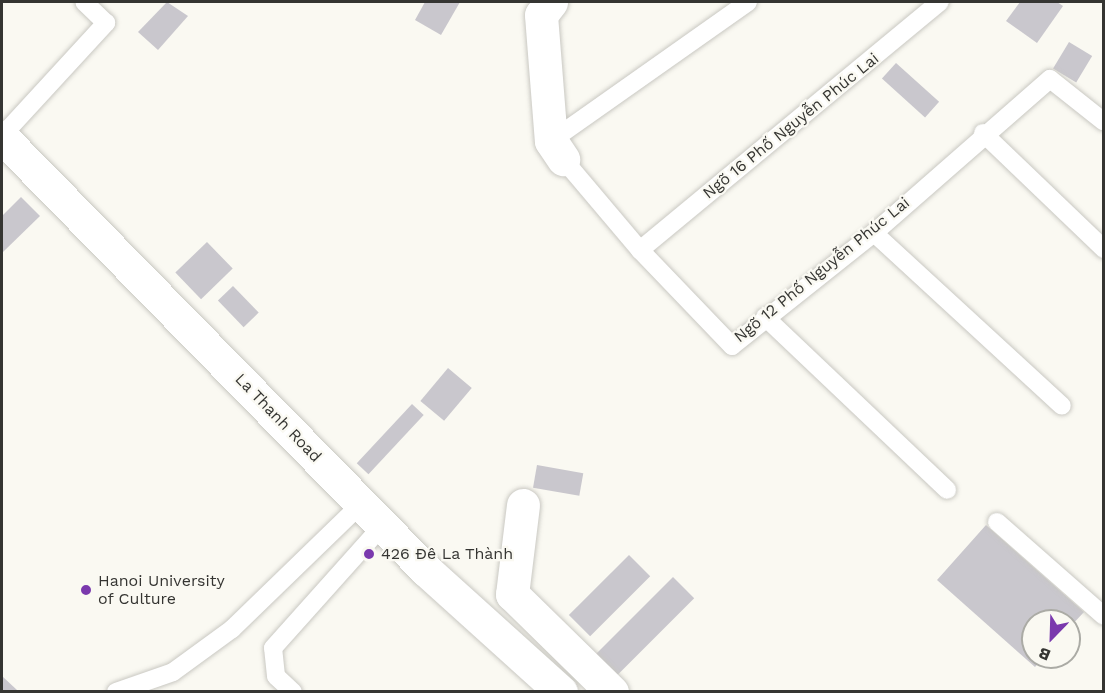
<!DOCTYPE html>
<html>
<head>
<meta charset="utf-8">
<style>
  body { margin:0 }
  #map { position:relative; width:1105px; height:693px; overflow:hidden; background:#faf9f2; font-family:"Work Sans",sans-serif }
  div>[style] { position:absolute }
  .building>* { inset:0; background:#c9c7cd; transform-origin:0 0 }
  .roads { filter:drop-shadow(0 0 2px #c9c8c2) drop-shadow(0 0 2px #c9c8c2) }
  .service>* { height:18px; margin:-9px; padding:0 9px; transform-origin:9px; border-radius:9px; background:#fff }
  .minor>* { height:33px; margin:-16.5px; padding:0 16.5px; transform-origin:16.5px; border-radius:16.5px; background:#fff }
  .tertiary>* { height:33px; margin:-16.5px; padding:0 16.5px; transform-origin:16.5px; border-radius:16.5px; background:#fff }
  .dots>* { width:16px; height:16px; translate:-50% -50%; box-sizing:border-box; border:3px solid #faf9f2; border-radius:50% }
  span { translate:-50% -50%; white-space:nowrap; text-align:center; line-height:1.15; -webkit-text-stroke:4.5px #faf9f2; paint-order:stroke }
  .street-label { font-size:16px; color:#353532 }
  .poi-label { font-size:16px; color:#353532 }
  .left { translate:0 -50%; text-align:left }
  .frame { position:absolute; inset:0; border:3px solid #353532; pointer-events:none }
  .north { position:absolute; left:1021px; top:609px; width:60px; height:60px; box-sizing:border-box; background:#faf9f2; border:2px solid #ababa5; border-radius:50%; rotate:203deg; font-size:16px; font-weight:700; line-height:24px; text-align:center; color:#353532 }
  .north::after { content:''; display:block; margin:auto; width:21px; height:27px; background:#7a39ad; clip-path:polygon(50% 0,100% 100%,50% 72%,0 100%) }
</style>
</head>
<body>
<div id="map">
  <div class="building">
    <div style="clip-path:polygon(167px 2px,188px 16px,158px 50px,138px 32px)"></div>
    <div style="clip-path:polygon(425px 2px,460px 2px,441px 35px,415px 20px)"></div>
    <div style="clip-path:polygon(1020px 2px,1057px 2px,1063px 6px,1037px 43px,1006px 21px)"></div>
    <div style="left:1069px;top:42px;width:27px;height:31px;rotate:31deg"></div>
    <div style="left:896px;top:63px;width:58px;height:21px;rotate:42deg"></div>
    <div style="clip-path:polygon(21px 197px,40px 216px,2px 253px,2px 216px)"></div>
    <div style="left:207px;top:242px;width:37px;height:44px;rotate:46deg"></div>
    <div style="left:233px;top:286px;width:37px;height:21px;rotate:46deg"></div>
    <div style="left:448px;top:368px;width:31px;height:43px;rotate:40deg"></div>
    <div style="left:412px;top:404px;width:16px;height:81px;rotate:43deg"></div>
    <div style="left:537px;top:465px;width:47px;height:23px;rotate:10deg"></div>
    <div style="clip-path:polygon(986px 525px,1084px 612px,1069px 628px,1069px 621px,1033px 621px,1033px 657px,1044px 657px,1035px 667px,937px 580px)"></div>
    <div style="left:629px;top:555px;width:30px;height:85px;rotate:45deg"></div>
    <div style="left:673px;top:577px;width:30px;height:111px;rotate:45deg"></div>
    <div style="clip-path:polygon(2px 676px,17px 690px,16px 692px,2px 692px)"></div>
  </div>
  <div class="roads">
    <div class="service">
      <div style="left:983px;top:133px;width:168px;rotate:43.8deg"></div>
      <div style="left:2px;top:136px;width:154px;rotate:-47.4deg"></div>
      <div style="left:106px;top:23px;width:30px;rotate:-136deg"></div>
      <div style="left:551px;top:141px;width:241px;rotate:-35.2deg"></div>
      <div style="left:563px;top:159px;width:119px;rotate:49.8deg"></div>
      <div style="left:640px;top:250px;width:133px;rotate:46.2deg"></div>
      <div style="left:732px;top:346px;width:181px;rotate:-38.5deg"></div>
      <div style="left:874px;top:233px;width:234px;rotate:-41.2deg"></div>
      <div style="left:1050px;top:79px;width:68px;rotate:38.4deg"></div>
      <div style="left:874px;top:233px;width:255px;rotate:42.6deg"></div>
      <div style="left:640px;top:250px;width:389px;rotate:-39.6deg"></div>
      <div style="left:765px;top:317px;width:251px;rotate:43.5deg"></div>
      <div style="left:997px;top:522px;width:142px;rotate:41.3deg"></div>
      <div style="left:116px;top:692px;width:60px;rotate:-19.3deg"></div>
      <div style="left:173px;top:672px;width:73px;rotate:-36.1deg"></div>
      <div style="left:232px;top:629px;width:180px;rotate:-44.1deg"></div>
      <div style="left:293px;top:692px;width:23px;rotate:-137deg"></div>
      <div style="left:276px;top:676px;width:28px;rotate:-96deg"></div>
      <div style="left:273px;top:648px;width:165px;rotate:-48.2deg"></div>
    </div>
    <div class="minor">
      <div style="left:551px;top:2px;width:16px;rotate:128deg"></div>
      <div style="left:541px;top:15px;width:126px;rotate:85.5deg"></div>
      <div style="left:551px;top:141px;width:22px;rotate:56deg"></div>
      <div style="left:523px;top:505px;width:90px;rotate:97deg"></div>
      <div style="left:512px;top:594px;width:140px;rotate:44.4deg"></div>
    </div>
    <div class="tertiary">
      <div style="left:2px;top:137px;width:606px;rotate:45.6deg"></div>
      <div style="left:426px;top:570px;width:182px;rotate:42.1deg"></div>
    </div>
  </div>
  <div class="dots">
    <div style="left:369px;top:554px;background:#7a39ad"></div>
    <div style="left:86px;top:590px;background:#7a39ad"></div>
  </div>
  <div class="street-label">
    <span style="left:791px;top:126px;rotate:-39deg">Ngõ 16 Phố Nguyễn Phúc Lai</span>
    <span style="left:822px;top:270px;rotate:-39deg">Ngõ 12 Phố Nguyễn Phúc Lai</span>
    <span style="left:278px;top:418px;rotate:46deg">La Thanh Road</span>
  </div>
  <div class="poi-label">
    <span class="left" style="left:381px;top:554px">426 Đê La Thành</span>
    <span class="left" style="left:98px;top:590px">Hanoi University<br>of Culture</span>
  </div>
  <div class="frame"></div>
  <div class="north">B</div>
</div>
</body>
</html>
